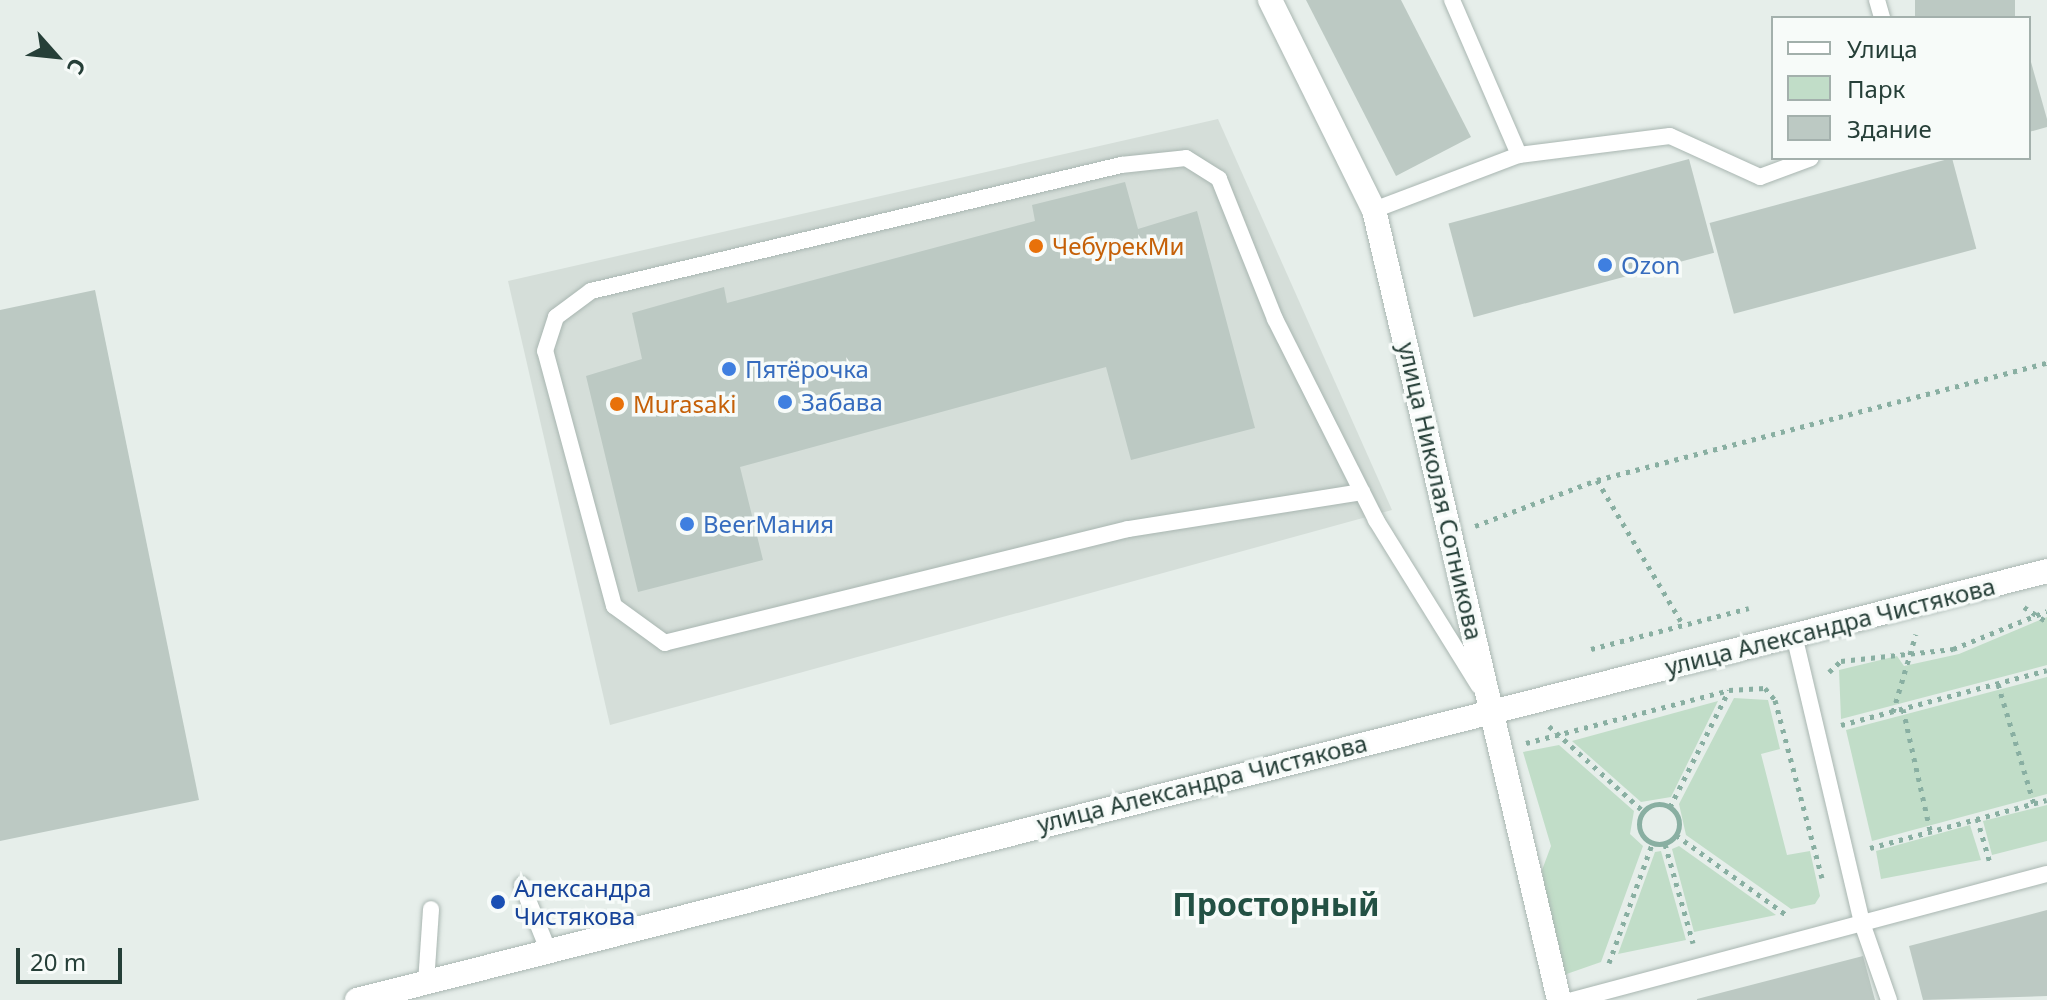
<!DOCTYPE html>
<html>
<head>
<meta charset="utf-8">
<style>
  body { margin:0 }
  #map { position:relative; width:2047px; height:1000px; overflow:hidden; background:#e6eeea; font-family:"Noto Sans",sans-serif }
  div>[style] { position:absolute }
  .built>* { inset:0; background:#d5ded9 }
  .green>* { inset:0; background:#c1ddc8 }
  .building>* { inset:0; background:#bcc9c3; transform-origin:0 0 }
  .path>* { height:5px; margin-top:-2.5px; transform-origin:0; background:repeating-linear-gradient(90deg,#89afa2 0 4px,transparent 0 10px) }
  .path>.ring { margin:-2.5px; padding:0; box-sizing:content-box; background:none; border:5px solid #89afa2; border-radius:50% }
  .roads { filter:drop-shadow(0 0 2px #a9b6b1) drop-shadow(0 0 2px #a9b6b1) }
  .service>* { height:16px; margin:-8px; padding:0 8px; transform-origin:8px; border-radius:8px; background:#fff }
  .minor>* { height:24px; margin:-12px; padding:0 12px; transform-origin:12px; border-radius:12px; background:#fff }
  .dots>* { width:22px; height:22px; translate:-50% -50%; box-sizing:border-box; border:4px solid #f7fbf9; border-radius:50% }
  span { translate:-50% -50%; white-space:nowrap; text-align:center; line-height:1.15; -webkit-text-stroke:7px #f7fbf9; paint-order:stroke }
  .food-label { font-size:24px; color:#c56008 }
  .left { translate:0 -50%; text-align:left }
  .shop-label { font-size:24px; color:#366cbe }
  .street-label { font-size:24px; color:#263f38 }
  .transit-label { font-size:24px; color:#164399 }
  .district-label { font-size:32px; color:#235144; font-weight:700 }
  .legend { position:absolute; left:1771px; top:16px; width:260px; height:144px; box-sizing:border-box; background:#f7fbf9; border:2px solid #a3b0ac; margin:0; padding:10px 14px; list-style:none; font-size:24px; color:#263f38 }
  .legend li { display:flex; align-items:center; gap:16px; height:40px }
  .legend b { width:40px; border:2px solid #a3b0ac }
  .north { position:absolute; left:16px; top:16px; width:80px; height:80px; -webkit-text-stroke:6px #f7fbf9; paint-order:stroke; rotate:117deg; font-size:22px; font-weight:700; line-height:32px; text-align:center; color:#263f38 }
  .north::after { content:''; display:block; margin:auto; width:28px; height:36px; background:#263f38; clip-path:polygon(50% 0,100% 100%,50% 72%,0 100%) }
  .scale { position:absolute; left:16px; top:948px; width:106px; height:36px; box-sizing:border-box; border:4px solid #263f38; border-top:0; padding-left:10px; font-size:24px; line-height:28px; white-space:nowrap; color:#263f38; -webkit-text-stroke:6px #f7fbf9; paint-order:stroke }
</style>
</head>
<body>
<div id="map">
  <div class="built">
    <div style="clip-path:polygon(1218px 119px,1392px 510px,610px 725px,508px 281px)"></div>
  </div>
  <div class="green">
    <div style="clip-path:polygon(2047px 617px,2047px 665px,1841px 719px,1839px 670px,1897px 656px,1904px 666px,1959px 654px)"></div>
    <div style="clip-path:polygon(2047px 677px,2047px 794px,1872px 841px,1846px 730px)"></div>
    <div style="clip-path:polygon(1734px 698px,1768px 700px,1780px 749px,1761px 754px,1787px 855px,1810px 851px,1820px 896px,1815px 904px,1791px 909px,1686px 835px,1679px 804px)"></div>
    <div style="clip-path:polygon(1718px 701px,1671px 797px,1641px 802px,1572px 741px)"></div>
    <div style="clip-path:polygon(1559px 745px,1634px 811px,1630px 834px,1643px 846px,1601px 962px,1558px 977px,1542px 870px,1551px 846px,1523px 752px)"></div>
    <div style="clip-path:polygon(2047px 805px,2047px 841px,1992px 855px,1983px 821px)"></div>
    <div style="clip-path:polygon(1970px 825px,1981px 860px,1881px 879px,1876px 851px)"></div>
    <div style="clip-path:polygon(1679px 846px,1776px 915px,1694px 932px,1672px 849px)"></div>
    <div style="clip-path:polygon(1661px 851px,1686px 940px,1618px 954px,1655px 852px)"></div>
  </div>
  <div class="building">
    <div style="clip-path:polygon(1306px 0,1401px 0,1471px 137px,1396px 176px)"></div>
    <div style="left:1915px;top:0;width:100px;height:19px"></div>
    <div style="clip-path:polygon(2029px 55px,2047px 119px,2047px 127px,2029px 132px)"></div>
    <div style="left:1952px;top:158px;width:94px;height:251px;rotate:75deg"></div>
    <div style="left:1689px;top:159px;width:97px;height:249px;rotate:75deg"></div>
    <div style="clip-path:polygon(1125px 182px,1138px 229px,1197px 211px,1255px 428px,1131px 460px,1106px 367px,740px 467px,763px 560px,638px 592px,586px 376px,642px 359px,632px 313px,724px 287px,727px 303px,1035px 221px,1032px 205px)"></div>
    <div style="clip-path:polygon(95px 290px,199px 800px,0 841px,0 310px)"></div>
    <div style="clip-path:polygon(2047px 910px,2047px 996px,1923px 1000px,1909px 946px)"></div>
    <div style="clip-path:polygon(1863px 956px,1875px 1000px,1697px 1000px,1697px 999px)"></div>
  </div>
  <div class="path">
    <div style="left:1597px;top:480px;width:169px;rotate:59.3deg"></div>
    <div style="left:1475px;top:526px;width:130px;rotate:-20.7deg"></div>
    <div style="left:1597px;top:480px;width:465px;rotate:-14.6deg"></div>
    <div style="left:2024px;top:607px;width:27px;rotate:33deg"></div>
    <div style="left:1591px;top:649px;width:163px;rotate:-14.5deg"></div>
    <div style="left:1829px;top:672px;width:16px;rotate:-43deg"></div>
    <div style="left:1841px;top:661px;width:113px;rotate:-6.1deg"></div>
    <div style="left:1953px;top:649px;width:101px;rotate:-22deg"></div>
    <div style="left:1998px;top:684px;width:125px;rotate:73.3deg"></div>
    <div style="left:1903px;top:709px;width:124px;rotate:77.4deg"></div>
    <div style="left:1893px;top:712px;width:81px;rotate:-73.6deg"></div>
    <div style="left:1841px;top:725px;width:213px;rotate:-14.9deg"></div>
    <div style="left:1549px;top:726px;width:127px;rotate:42.1deg"></div>
    <div style="left:1526px;top:743px;width:210px;rotate:-14.6deg"></div>
    <div style="left:1729px;top:690px;width:36px;rotate:-3deg"></div>
    <div style="left:1765px;top:688px;width:16px;rotate:50deg"></div>
    <div style="left:1775px;top:700px;width:184px;rotate:75.2deg"></div>
    <div class="ring" style="left:1639px;top:804px;width:35px;height:35px"></div>
    <div style="left:1670px;top:807px;width:131px;rotate:-63.2deg"></div>
    <div style="left:1977px;top:818px;width:47px;rotate:73.9deg"></div>
    <div style="left:1676px;top:835px;width:138px;rotate:35.9deg"></div>
    <div style="left:1665px;top:844px;width:103px;rotate:74.2deg"></div>
    <div style="left:1870px;top:848px;width:183px;rotate:-15.2deg"></div>
    <div style="left:1609px;top:963px;width:127px;rotate:-70.1deg"></div>
  </div>
  <div class="roads">
    <div class="service">
      <div style="left:1452px;top:0;width:169px;rotate:66.6deg"></div>
      <div style="left:1877px;top:0;width:19px;rotate:74deg"></div>
      <div style="left:1374px;top:210px;width:155px;rotate:-20.8deg"></div>
      <div style="left:1519px;top:155px;width:152px;rotate:-7.2deg"></div>
      <div style="left:1670px;top:136px;width:99px;rotate:24.5deg"></div>
      <div style="left:1760px;top:177px;width:54px;rotate:-20.4deg"></div>
      <div style="left:1362px;top:492px;width:237px;rotate:171deg"></div>
      <div style="left:1128px;top:529px;width:477px;rotate:166.2deg"></div>
      <div style="left:665px;top:643px;width:63px;rotate:-144deg"></div>
      <div style="left:614px;top:606px;width:264px;rotate:-105.1deg"></div>
      <div style="left:545px;top:351px;width:36px;rotate:-72deg"></div>
      <div style="left:556px;top:317px;width:44px;rotate:-36.6deg"></div>
      <div style="left:591px;top:291px;width:545px;rotate:-13.37deg"></div>
      <div style="left:1121px;top:165px;width:65px;rotate:-6.1deg"></div>
      <div style="left:1186px;top:158px;width:39px;rotate:32deg"></div>
      <div style="left:1219px;top:179px;width:151px;rotate:68.2deg"></div>
      <div style="left:1275px;top:319px;width:225px;rotate:63.3deg"></div>
      <div style="left:1376px;top:520px;width:195px;rotate:58.2deg"></div>
      <div style="left:1794px;top:635px;width:296px;rotate:76.7deg"></div>
      <div style="left:1862px;top:923px;width:82px;rotate:70.7deg"></div>
      <div style="left:522px;top:885px;width:72px;rotate:68.1deg"></div>
      <div style="left:426px;top:983px;width:74px;rotate:-86.1deg"></div>
      <div style="left:1573px;top:1000px;width:490px;rotate:-14.9deg"></div>
    </div>
    <div class="minor">
      <div style="left:1270px;top:0;width:234px;rotate:63.7deg"></div>
      <div style="left:1374px;top:210px;width:811px;rotate:76.82deg"></div>
      <div style="left:357px;top:1000px;width:1744px;rotate:-14.24deg"></div>
    </div>
  </div>
  <div class="dots">
    <div style="left:1036px;top:246px;background:#e8710a"></div>
    <div style="left:1605px;top:265px;background:#3f7fe0"></div>
    <div style="left:729px;top:369px;background:#3f7fe0"></div>
    <div style="left:785px;top:402px;background:#3f7fe0"></div>
    <div style="left:617px;top:404px;background:#e8710a"></div>
    <div style="left:687px;top:524px;background:#3f7fe0"></div>
    <div style="left:498px;top:902px;background:#1a4fb4"></div>
  </div>
  <div class="food-label">
    <span class="left" style="left:1052px;top:246px">ЧебурекМи</span>
    <span class="left" style="left:633px;top:404px">Murasaki</span>
  </div>
  <div class="shop-label">
    <span class="left" style="left:1621px;top:265px">Ozon</span>
    <span class="left" style="left:745px;top:369px">Пятёрочка</span>
    <span class="left" style="left:801px;top:402px">Забава</span>
    <span class="left" style="left:703px;top:524px">BeerМания</span>
  </div>
  <div class="street-label">
    <span style="left:1441px;top:491px;rotate:77deg">улица Николая Сотникова</span>
    <span style="left:1830px;top:626px;rotate:-14deg">улица Александра Чистякова</span>
    <span style="left:1202px;top:783px;rotate:-14deg">улица Александра Чистякова</span>
  </div>
  <div class="transit-label">
    <span class="left" style="left:514px;top:902px">Александра<br>Чистякова</span>
  </div>
  <div class="district-label">
    <span style="left:1276px;top:904px">Просторный</span>
  </div>
  <ul class="legend">
  <li><b style="height:10px;background:#fff"></b>Улица</li>
  <li><b style="height:22px;background:#c1ddc8"></b>Парк</li>
  <li><b style="height:22px;background:#bcc9c3"></b>Здание</li>
  </ul>
  <div class="north">С</div>
  <div class="scale">20 m</div>
</div>
</body>
</html>
